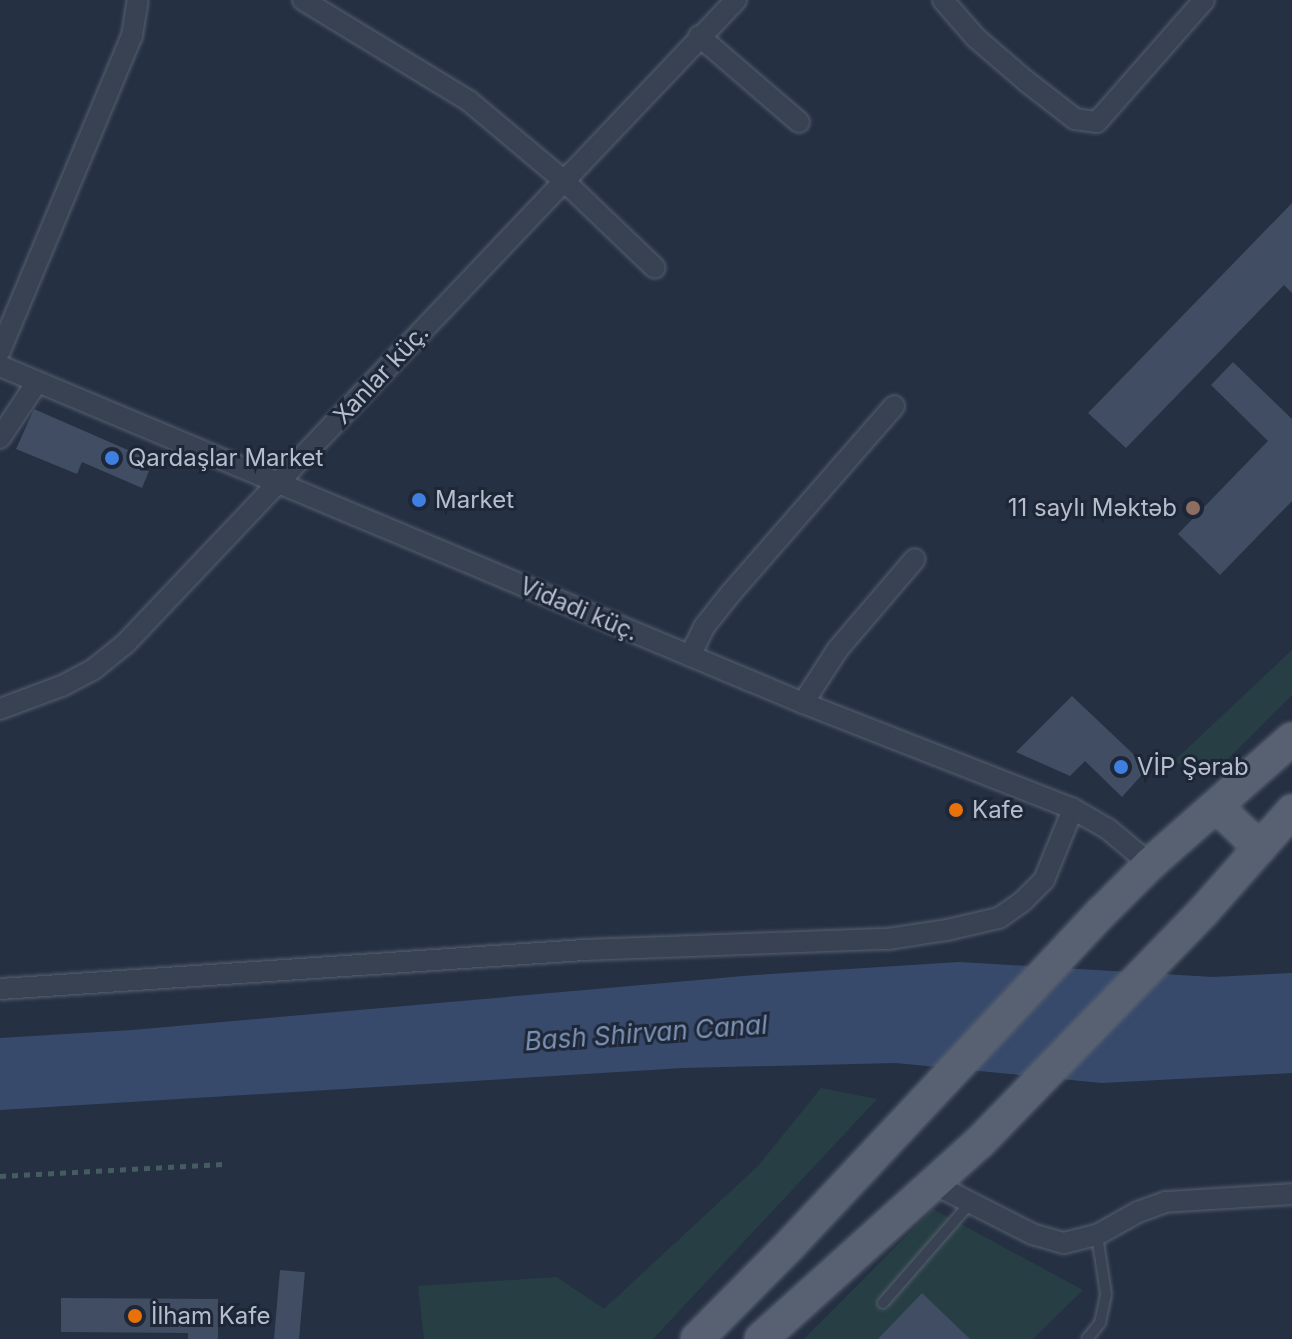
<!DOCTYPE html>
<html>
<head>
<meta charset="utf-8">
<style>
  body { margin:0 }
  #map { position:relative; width:1292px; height:1339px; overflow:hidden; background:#253043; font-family:Inter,sans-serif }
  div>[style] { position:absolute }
  .green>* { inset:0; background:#273f44 }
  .water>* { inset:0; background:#384a6b }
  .building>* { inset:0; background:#404d63; transform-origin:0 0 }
  .path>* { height:5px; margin-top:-2.5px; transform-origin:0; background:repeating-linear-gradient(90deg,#455c60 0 6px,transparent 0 12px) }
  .roads { filter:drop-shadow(0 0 2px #57606f) drop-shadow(0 0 2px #57606f) }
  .lane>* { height:10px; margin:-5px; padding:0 5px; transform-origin:5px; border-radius:5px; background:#394252 }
  .street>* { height:20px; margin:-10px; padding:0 10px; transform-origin:10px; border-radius:10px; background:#394252 }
  .primary>* { height:32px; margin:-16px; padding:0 16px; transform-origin:16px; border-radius:16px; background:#576172 }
  .dots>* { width:22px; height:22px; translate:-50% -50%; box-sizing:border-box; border:4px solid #1e2738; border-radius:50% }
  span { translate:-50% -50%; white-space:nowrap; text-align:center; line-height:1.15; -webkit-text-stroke:6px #1e2738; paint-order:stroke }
  .street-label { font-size:24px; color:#b6becc }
  .poi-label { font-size:24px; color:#b6becc }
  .left { translate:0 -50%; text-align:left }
  .right { translate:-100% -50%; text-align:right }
  .water-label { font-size:26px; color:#7c92b5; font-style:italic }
</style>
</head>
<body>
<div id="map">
  <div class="green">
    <div style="clip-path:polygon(1292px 650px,1292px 695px,1214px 773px,1173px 762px)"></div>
    <div style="clip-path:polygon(821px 1088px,877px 1099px,653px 1339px,424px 1339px,418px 1286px,557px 1277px,604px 1309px,758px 1166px)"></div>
    <div style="clip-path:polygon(933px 1209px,1083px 1290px,1033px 1339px,804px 1339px)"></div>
  </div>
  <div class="water">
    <div style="clip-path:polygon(959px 962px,1213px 977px,1292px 973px,1292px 1073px,1102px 1083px,896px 1063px,683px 1068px,0 1110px,0 1038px,132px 1030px,755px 975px)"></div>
  </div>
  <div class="building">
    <div style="clip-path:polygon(1292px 203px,1292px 293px,1284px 285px,1126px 448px,1088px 413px)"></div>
    <div style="clip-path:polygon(1233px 362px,1292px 419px,1292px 501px,1220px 575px,1178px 534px,1268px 441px,1211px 385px)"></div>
    <div style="clip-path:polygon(34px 409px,153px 461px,142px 488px,82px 462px,77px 474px,16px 449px)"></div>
    <div style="clip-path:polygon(1072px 696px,1148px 768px,1122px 797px,1085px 761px,1070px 776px,1016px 752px)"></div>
    <div style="left:280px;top:1270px;width:25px;height:69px;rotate:5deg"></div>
    <div style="clip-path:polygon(922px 1293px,970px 1339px,878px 1339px)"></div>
    <div style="clip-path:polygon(61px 1298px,218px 1299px,218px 1339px,188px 1339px,188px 1333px,61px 1332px)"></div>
  </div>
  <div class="path">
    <div style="left:0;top:1176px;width:224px;rotate:-3.1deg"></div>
  </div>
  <div class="roads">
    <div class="lane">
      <div style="left:883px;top:1303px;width:134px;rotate:-48.9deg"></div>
      <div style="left:1087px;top:1339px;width:21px;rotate:-51deg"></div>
      <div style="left:1100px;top:1323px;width:30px;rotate:-78deg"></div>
      <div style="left:1106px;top:1294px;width:60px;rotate:-98.7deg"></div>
    </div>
    <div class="street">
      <div style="left:303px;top:0;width:194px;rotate:31.3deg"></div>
      <div style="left:469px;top:101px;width:123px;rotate:40deg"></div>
      <div style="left:563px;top:180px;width:127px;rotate:43.7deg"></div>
      <div style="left:943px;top:0;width:50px;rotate:49deg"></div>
      <div style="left:976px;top:38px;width:66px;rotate:40.7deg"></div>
      <div style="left:1026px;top:81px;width:62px;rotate:37.8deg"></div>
      <div style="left:1075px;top:119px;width:22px;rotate:8deg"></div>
      <div style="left:1097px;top:122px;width:162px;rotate:-48.7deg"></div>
      <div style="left:699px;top:36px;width:132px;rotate:40.7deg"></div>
      <div style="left:0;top:351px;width:342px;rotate:-67.3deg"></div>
      <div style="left:132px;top:36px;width:36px;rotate:-81deg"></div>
      <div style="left:0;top:366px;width:871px;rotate:22.77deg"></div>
      <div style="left:803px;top:703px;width:290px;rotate:21.4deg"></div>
      <div style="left:1073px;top:809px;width:40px;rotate:29.7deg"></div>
      <div style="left:1108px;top:829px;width:55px;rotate:39.8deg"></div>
      <div style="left:0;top:438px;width:67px;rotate:-56.5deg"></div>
      <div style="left:690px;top:656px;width:32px;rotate:-64deg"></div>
      <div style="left:704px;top:627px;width:43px;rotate:-51.5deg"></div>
      <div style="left:731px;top:593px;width:248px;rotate:-48.9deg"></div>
      <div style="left:803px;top:703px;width:64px;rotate:-57.1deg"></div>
      <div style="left:838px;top:649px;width:118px;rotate:-49.5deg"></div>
      <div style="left:0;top:709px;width:66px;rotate:-20.4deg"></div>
      <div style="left:62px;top:686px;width:36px;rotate:-28deg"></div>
      <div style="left:94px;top:669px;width:40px;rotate:-39deg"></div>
      <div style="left:125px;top:644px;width:888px;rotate:-46.51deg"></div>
      <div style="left:0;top:989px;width:585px;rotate:-3.82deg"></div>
      <div style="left:584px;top:950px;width:304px;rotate:-2.1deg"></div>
      <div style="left:888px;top:939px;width:60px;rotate:-8.7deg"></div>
      <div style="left:947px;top:930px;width:53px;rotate:-13deg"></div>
      <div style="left:999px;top:918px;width:29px;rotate:-35deg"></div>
      <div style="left:1023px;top:901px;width:30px;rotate:-45deg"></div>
      <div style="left:1044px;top:880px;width:77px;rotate:-67.8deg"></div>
      <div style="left:934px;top:1184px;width:110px;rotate:27deg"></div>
      <div style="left:1032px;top:1234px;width:33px;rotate:16deg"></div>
      <div style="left:1064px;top:1243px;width:34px;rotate:-14deg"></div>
      <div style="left:1097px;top:1235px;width:47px;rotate:-29.3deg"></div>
      <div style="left:1138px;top:1212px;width:29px;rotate:-20deg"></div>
      <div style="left:1165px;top:1202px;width:127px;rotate:-3.6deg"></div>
    </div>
    <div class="primary">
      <div style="left:1217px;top:807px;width:59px;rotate:43.6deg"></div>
      <div style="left:697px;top:1339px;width:134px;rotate:-45.3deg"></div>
      <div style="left:791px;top:1244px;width:455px;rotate:-46.9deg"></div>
      <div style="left:1102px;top:912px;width:68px;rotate:-45deg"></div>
      <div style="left:1150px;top:864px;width:189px;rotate:-41.4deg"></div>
      <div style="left:761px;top:1339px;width:293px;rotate:-42deg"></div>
      <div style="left:979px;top:1143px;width:322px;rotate:-45.9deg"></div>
      <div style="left:1203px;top:912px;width:135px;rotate:-48.6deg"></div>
    </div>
  </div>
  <div class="dots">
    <div style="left:112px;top:458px;background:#3f7fe0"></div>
    <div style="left:419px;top:500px;background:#3f7fe0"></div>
    <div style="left:1193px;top:508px;background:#8d6e63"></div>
    <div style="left:1121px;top:767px;background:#3f7fe0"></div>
    <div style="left:956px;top:810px;background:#e8710a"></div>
    <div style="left:135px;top:1316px;background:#e8710a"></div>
  </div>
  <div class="street-label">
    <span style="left:381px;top:374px;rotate:-47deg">Xanlar küç.</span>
    <span style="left:579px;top:609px;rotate:23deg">Vidadi küç.</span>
  </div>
  <div class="poi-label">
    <span class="left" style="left:128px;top:458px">Qardaşlar Market</span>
    <span class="left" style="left:435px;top:500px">Market</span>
    <span class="right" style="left:1177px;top:508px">11 saylı Məktəb</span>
    <span class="left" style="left:1137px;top:767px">VİP Şərab</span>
    <span class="left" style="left:972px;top:810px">Kafe</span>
    <span class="left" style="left:151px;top:1316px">İlham Kafe</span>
  </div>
  <div class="water-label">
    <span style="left:646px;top:1033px;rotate:-4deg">Bash Shirvan Canal</span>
  </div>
</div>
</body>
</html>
